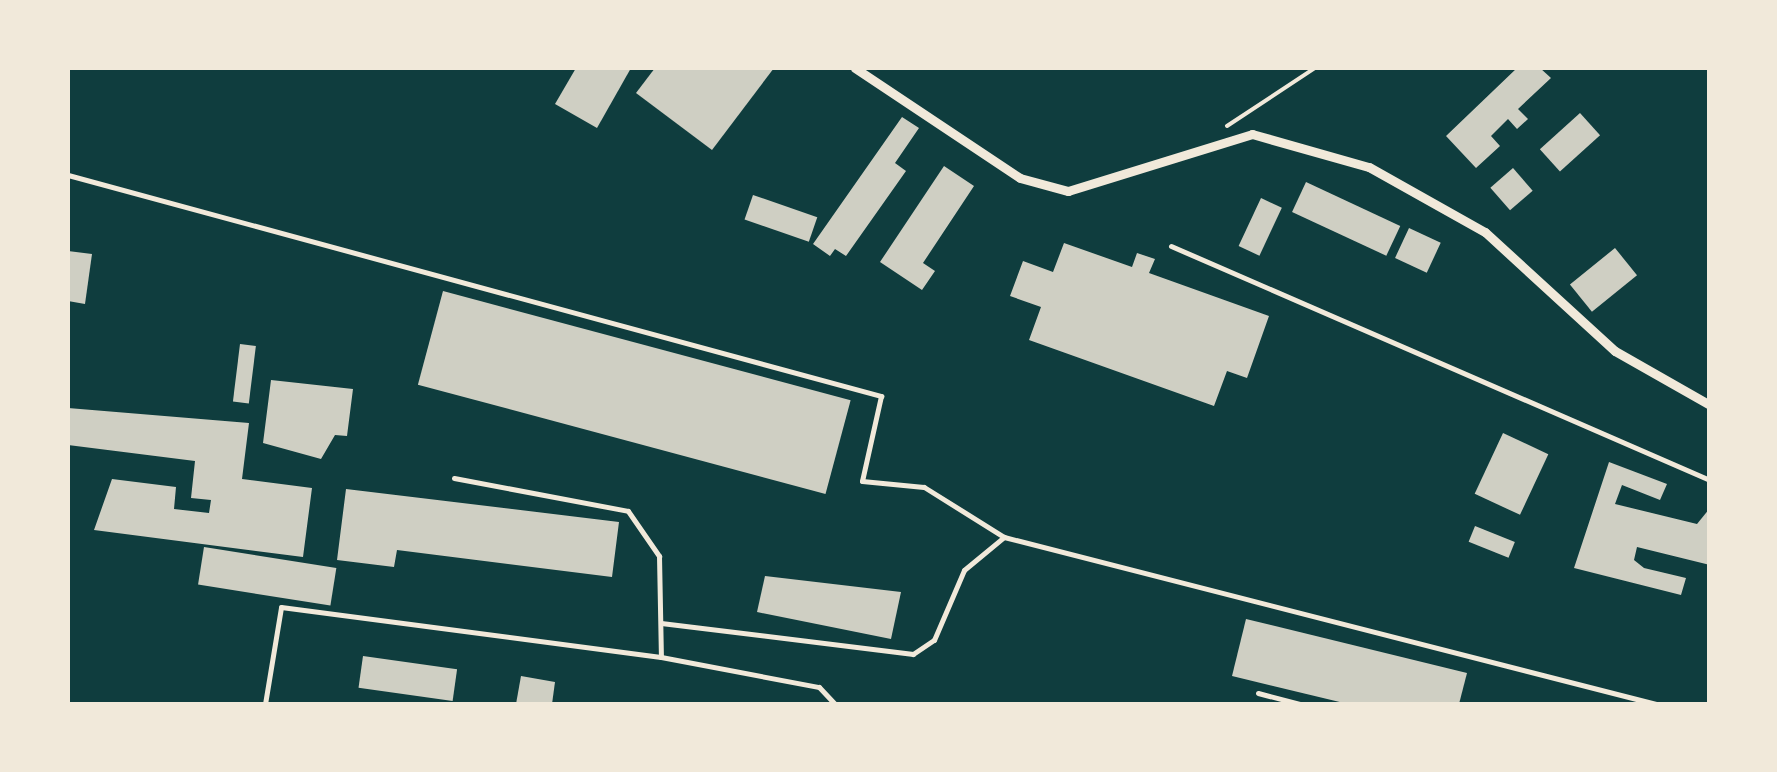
<!DOCTYPE html>
<html>
<head>
<meta charset="utf-8">
<style>
  body { margin:0 }
  #map { position:relative; width:1777px; height:772px; overflow:hidden; background:#0f3d3e; font-family:"Crimson Pro",serif }
  div>[style] { position:absolute }
  .building>* { inset:0; background:#cfcfc3; transform-origin:0 0 }
  .path>* { height:4px; margin:-2px; padding:0 2px; transform-origin:2px; border-radius:2px; background:#f1e9da }
  .service>* { height:5px; margin:-2.5px; padding:0 2.5px; transform-origin:2.5px; border-radius:2.5px; background:#f1e9da }
  .minor>* { height:9px; margin:-4.5px; padding:0 4.5px; transform-origin:4.5px; border-radius:4.5px; background:#f1e9da }
  span { translate:-50% -50%; white-space:nowrap; text-align:center; line-height:1.15; -webkit-text-stroke:10px #f1e9da; paint-order:stroke }
  .frame { position:absolute; inset:0; border:70px solid #f1e9da; pointer-events:none }
</style>
</head>
<body>
<div id="map">
  <div class="building">
    <div style="clip-path:polygon(576px 68px,631px 68px,597px 128px,555px 104px)"></div>
    <div style="clip-path:polygon(655px 68px,774px 68px,712px 150px,636px 93px)"></div>
    <div style="clip-path:polygon(1517px 68px,1540px 68px,1551px 78px,1518px 109px,1528px 119px,1517px 129px,1508px 119px,1491px 136px,1500px 146px,1476px 168px,1446px 136px)"></div>
    <div style="left:1580px;top:113px;width:30px;height:54px;rotate:48deg"></div>
    <div style="clip-path:polygon(902px 117px,919px 128px,895px 163px,906px 171px,846px 256px,835px 249px,830px 256px,813px 244px)"></div>
    <div style="clip-path:polygon(944px 166px,974px 186px,923px 263px,935px 271px,922px 290px,880px 262px)"></div>
    <div style="left:1513px;top:168px;width:30px;height:30px;rotate:49deg"></div>
    <div style="left:1306px;top:182px;width:104px;height:33px;rotate:25deg"></div>
    <div style="left:753px;top:195px;width:68px;height:26px;rotate:19deg"></div>
    <div style="left:1261px;top:198px;width:23px;height:53px;rotate:25deg"></div>
    <div style="left:1409px;top:228px;width:35px;height:33px;rotate:25deg"></div>
    <div style="clip-path:polygon(1064px 243px,1132px 267px,1137px 253px,1155px 259px,1149px 273px,1269px 316px,1247px 378px,1227px 371px,1214px 406px,1029px 340px,1041px 307px,1010px 296px,1023px 261px,1053px 272px)"></div>
    <div style="left:1615px;top:248px;width:35px;height:58px;rotate:51deg"></div>
    <div style="clip-path:polygon(68px 251px,92px 254px,85px 304px,68px 301px)"></div>
    <div style="left:443px;top:291px;width:422px;height:97px;rotate:15deg"></div>
    <div style="left:240px;top:344px;width:16px;height:58px;rotate:7deg"></div>
    <div style="clip-path:polygon(271px 380px,353px 389px,347px 436px,335px 435px,321px 459px,263px 443px)"></div>
    <div style="clip-path:polygon(68px 408px,249px 423px,242px 479px,312px 488px,303px 557px,94px 530px,112px 479px,176px 487px,174px 509px,209px 513px,211px 500px,191px 498px,195px 461px,68px 445px)"></div>
    <div style="left:1503px;top:433px;width:50px;height:67px;rotate:25deg"></div>
    <div style="clip-path:polygon(1609px 462px,1667px 484px,1660px 500px,1622px 485px,1615px 504px,1697px 524px,1710px 508px,1710px 565px,1637px 547px,1634px 560px,1644px 568px,1686px 578px,1681px 595px,1574px 568px)"></div>
    <div style="clip-path:polygon(346px 489px,619px 522px,612px 577px,397px 550px,394px 567px,337px 560px)"></div>
    <div style="left:1475px;top:526px;width:43px;height:17px;rotate:22deg"></div>
    <div style="left:204px;top:547px;width:134px;height:38px;rotate:9deg"></div>
    <div style="clip-path:polygon(765px 576px,901px 592px,891px 639px,757px 612px)"></div>
    <div style="clip-path:polygon(1246px 619px,1467px 673px,1459px 704px,1348px 704px,1232px 676px)"></div>
    <div style="left:363px;top:656px;width:95px;height:32px;rotate:8deg"></div>
    <div style="clip-path:polygon(521px 676px,555px 682px,552px 704px,516px 704px)"></div>
  </div>
  <div class="path">
    <div style="left:1227px;top:126px;width:105px;rotate:-33.4deg"></div>
  </div>
  <div class="service">
    <div style="left:68px;top:175px;width:843px;rotate:15.21deg"></div>
    <div style="left:881px;top:396px;width:87px;rotate:102.6deg"></div>
    <div style="left:862px;top:481px;width:62px;rotate:5.5deg"></div>
    <div style="left:924px;top:487px;width:94px;rotate:32deg"></div>
    <div style="left:1004px;top:537px;width:673px;rotate:14.37deg"></div>
    <div style="left:1171px;top:246px;width:588px;rotate:23.47deg"></div>
    <div style="left:454px;top:478px;width:177px;rotate:10.7deg"></div>
    <div style="left:628px;top:511px;width:55px;rotate:55.4deg"></div>
    <div style="left:659px;top:556px;width:101px;rotate:88.9deg"></div>
    <div style="left:661px;top:623px;width:254px;rotate:7deg"></div>
    <div style="left:913px;top:654px;width:25px;rotate:-34deg"></div>
    <div style="left:934px;top:640px;width:76px;rotate:-66.8deg"></div>
    <div style="left:964px;top:570px;width:52px;rotate:-39.5deg"></div>
    <div style="left:1258px;top:693px;width:43px;rotate:14.7deg"></div>
    <div style="left:265px;top:704px;width:98px;rotate:-80.6deg"></div>
    <div style="left:281px;top:607px;width:383px;rotate:7.5deg"></div>
    <div style="left:661px;top:657px;width:161px;rotate:10.8deg"></div>
    <div style="left:819px;top:687px;width:23px;rotate:47deg"></div>
  </div>
  <div class="minor">
    <div style="left:855px;top:68px;width:198px;rotate:33.7deg"></div>
    <div style="left:1020px;top:178px;width:50px;rotate:15.2deg"></div>
    <div style="left:1068px;top:191px;width:193px;rotate:-17.2deg"></div>
    <div style="left:1252px;top:134px;width:122px;rotate:15.8deg"></div>
    <div style="left:1369px;top:167px;width:133px;rotate:29.3deg"></div>
    <div style="left:1485px;top:232px;width:176px;rotate:42.5deg"></div>
    <div style="left:1615px;top:351px;width:109px;rotate:29.6deg"></div>
  </div>
  <div class="frame"></div>
</div>
</body>
</html>
